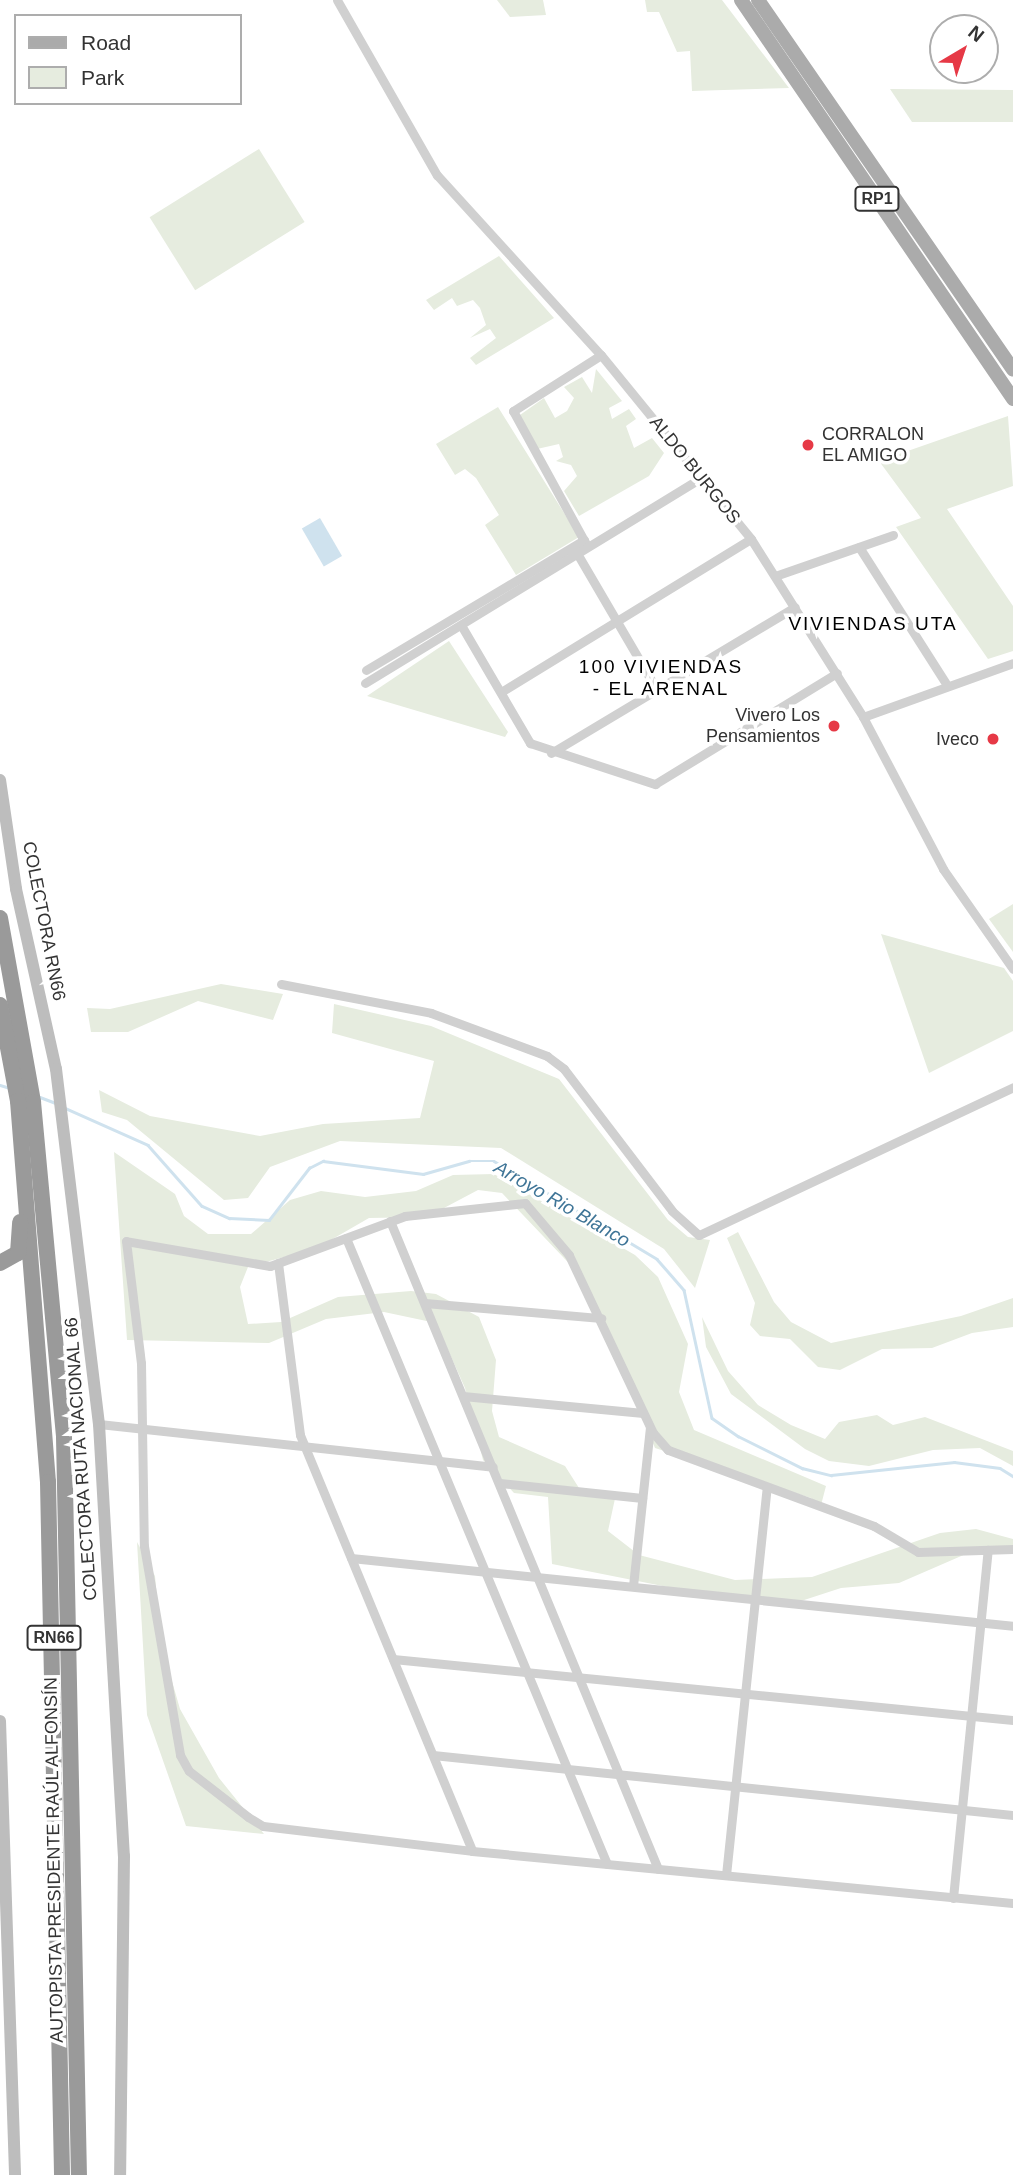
<!DOCTYPE html>
<meta charset="utf-8">
<style>
body{margin:0}
#map{position:relative;width:1013px;height:2175px;overflow:hidden;background:#fff;font-family:Arial,sans-serif}
div>[style]{position:absolute}
[style*='--x']{left:calc(var(--x)*1px);top:calc(var(--y)*1px);width:calc(var(--w)*1px);rotate:calc(var(--a)*1deg)}
.green>*{inset:0;background:#e6ecdf;transform-origin:0 0}
.water>*{inset:0;background:#cfe2ee;transform-origin:0 0}
.stream>*{height:2.5px;margin:-1.25px;padding:0 1.25px;transform-origin:1.25px;border-radius:1.25px;background:#cfe2ee}
.street>*{height:9px;margin:-4.5px;padding:0 4.5px;transform-origin:4.5px;border-radius:4.5px;background:#d0d0d0}
.secondary>*{height:12px;margin:-6px;padding:0 6px;transform-origin:6px;border-radius:6px;background:#bdbdbd}
.primary>*{height:14px;margin:-7px;padding:0 7px;transform-origin:7px;border-radius:7px;background:#ababab}
.highway>*{height:16px;margin:-8px;padding:0 8px;transform-origin:8px;border-radius:8px;background:#9a9a9a}
.dots>*{width:19px;height:19px;translate:-50% -50%;box-sizing:border-box;border:4px solid #fff;border-radius:50%}
span{translate:-50% -50%;white-space:nowrap;text-align:center;line-height:1.15;-webkit-text-stroke:7px #fff;paint-order:stroke}
.shield-label span{padding:2px 5px;background:#fff;border:2px solid;border-radius:5px;-webkit-text-stroke-width:0}
.shield-label{font-size:16px;color:#333;font-weight:700}
.poi-label{font-size:18px;color:#333}
.left{translate:0 -50%;text-align:left}
.right{translate:-100% -50%;text-align:right}
.street-label{font-size:18px;color:#333}
.neighbourhood-label{font-size:19px;color:#000;letter-spacing:2px}
.water-label{font-size:19px;color:#3f7597;font-style:italic}
.legend{position:absolute;left:14px;top:14px;width:228px;height:91px;box-sizing:border-box;background:#fff;border:2px solid #adadad;margin:0;padding:9px 12px;list-style:none;font-size:21px;color:#333}
.legend li{display:flex;align-items:center;gap:14px;height:35px}
.legend b{width:35px;border:2px solid #adadad}
.north{position:absolute;left:929px;top:14px;width:70px;height:70px;box-sizing:border-box;background:#fff;border:2px solid #adadad;border-radius:50%;rotate:39deg;font-size:19px;font-weight:700;line-height:28px;text-align:center;color:#333}
.north::after{content:'';display:block;margin:auto;width:24px;height:32px;background:#e63946;clip-path:polygon(50% 0,100% 100%,50% 72%,0 100%)}
</style>
<div id="map">
<div class="green">
<div style="clip-path:polygon(497px 0,543px 0,546px 15px,510px 17px)"></div>
<div style="clip-path:polygon(645px 0,722px 0,789px 88px,692px 91px,690px 51px,677px 52px,659px 12px,647px 12px)"></div>
<div style="clip-path:polygon(890px 89px,1013px 90px,1013px 122px,912px 122px)"></div>
<div style="left:259px;top:149px;width:86px;height:129px;rotate:58deg"></div>
<div style="clip-path:polygon(499px 256px,554px 318px,476px 365px,470px 358px,496px 338px,490px 329px,470px 338px,486px 325px,480px 308px,473px 300px,457px 306px,452px 298px,434px 310px,426px 300px)"></div>
<div style="clip-path:polygon(596px 369px,622px 401px,609px 408px,612px 419px,629px 409px,636px 419px,626px 426px,634px 448px,652px 438px,664px 453px,649px 476px,579px 516px,564px 491px,577px 476px,571px 465px,556px 461px,563px 457px,559px 444px,537px 449px,520px 415px,544px 398px,555px 418px,567px 411px,574px 398px,564px 387px,582px 377px,592px 393px)"></div>
<div style="clip-path:polygon(498px 407px,579px 537px,516px 575px,485px 525px,499px 515px,476px 478px,465px 469px,455px 475px,436px 444px)"></div>
<div style="clip-path:polygon(1008px 416px,1013px 486px,947px 509px,1013px 606px,1013px 651px,988px 659px,896px 527px,921px 518px,879px 461px)"></div>
<div style="clip-path:polygon(449px 641px,508px 732px,505px 737px,367px 696px)"></div>
<div style="clip-path:polygon(1013px 904px,1013px 952px,989px 919px)"></div>
<div style="clip-path:polygon(881px 934px,1004px 968px,1013px 981px,1013px 1031px,929px 1073px)"></div>
<div style="clip-path:polygon(221px 984px,283px 994px,273px 1020px,198px 1001px,128px 1032px,91px 1032px,87px 1008px,110px 1009px)"></div>
<div style="clip-path:polygon(334px 1004px,431px 1026px,559px 1079px,668px 1220px,688px 1237px,710px 1240px,695px 1288px,664px 1249px,501px 1148px,340px 1141px,270px 1167px,248px 1198px,224px 1200px,127px 1120px,102px 1112px,99px 1090px,150px 1116px,260px 1136px,323px 1124px,420px 1118px,434px 1061px,332px 1033px)"></div>
<div style="clip-path:polygon(114px 1152px,175px 1194px,184px 1216px,208px 1234px,251px 1234px,290px 1200px,321px 1191px,365px 1197px,416px 1191px,453px 1175px,494px 1174px,635px 1255px,658px 1277px,688px 1344px,679px 1392px,694px 1430px,826px 1486px,820px 1509px,811px 1498px,655px 1448px,584px 1279px,502px 1193px,478px 1190px,427px 1217px,369px 1218px,317px 1248px,248px 1267px,240px 1287px,248px 1324px,281px 1322px,338px 1297px,411px 1291px,436px 1294px,479px 1317px,496px 1360px,492px 1411px,499px 1437px,565px 1466px,579px 1488px,616px 1494px,608px 1531px,639px 1555px,735px 1580px,812px 1577px,940px 1533px,976px 1529px,1013px 1539px,1013px 1553px,982px 1547px,899px 1583px,841px 1588px,798px 1602px,708px 1595px,552px 1564px,548px 1497px,514px 1493px,483px 1460px,465px 1388px,436px 1323px,384px 1312px,326px 1319px,269px 1343px,127px 1340px)"></div>
<div style="clip-path:polygon(738px 1232px,774px 1302px,791px 1322px,831px 1343px,961px 1316px,1013px 1298px,1013px 1327px,972px 1333px,932px 1348px,882px 1349px,840px 1370px,818px 1367px,790px 1339px,760px 1336px,750px 1325px,755px 1303px,727px 1238px)"></div>
<div style="clip-path:polygon(702px 1317px,728px 1371px,758px 1405px,791px 1425px,825px 1439px,839px 1422px,877px 1415px,893px 1425px,925px 1417px,1013px 1451px,1013px 1466px,980px 1448px,933px 1450px,869px 1466px,829px 1461px,805px 1449px,731px 1394px,706px 1347px)"></div>
<div style="clip-path:polygon(137px 1542px,155px 1576px,161px 1643px,180px 1709px,219px 1778px,264px 1834px,186px 1826px,147px 1715px)"></div>
</div>
<div class="water">
<div style="left:320px;top:518px;width:44px;height:21px;rotate:60deg"></div>
</div>
<div class="stream">
<div style="--x:0;--y:1085;--w:10;--a:17"></div>
<div style="--x:40;--y:1097;--w:17;--a:21"></div>
<div style="--x:65;--y:1108;--w:91;--a:24"></div>
<div style="--x:148;--y:1145;--w:81;--a:48.5"></div>
<div style="--x:202;--y:1206;--w:30;--a:24"></div>
<div style="--x:229;--y:1218;--w:40;--a:2.9"></div>
<div style="--x:269;--y:1220;--w:66;--a:-52.4"></div>
<div style="--x:309;--y:1168;--w:16;--a:-27"></div>
<div style="--x:323;--y:1161;--w:101;--a:7.4"></div>
<div style="--x:423;--y:1174;--w:48;--a:-15.8"></div>
<div style="--x:469;--y:1161;--w:25;--a:0"></div>
<div style="--x:494;--y:1161;--w:190;--a:31"></div>
<div style="--x:657;--y:1259;--w:41;--a:48.9"></div>
<div style="--x:684;--y:1290;--w:131;--a:77.7"></div>
<div style="--x:712;--y:1418;--w:32;--a:35"></div>
<div style="--x:738;--y:1436;--w:72;--a:26.6"></div>
<div style="--x:802;--y:1468;--w:30;--a:14"></div>
<div style="--x:831;--y:1475;--w:124;--a:-6"></div>
<div style="--x:954;--y:1462;--w:46;--a:7.4"></div>
<div style="--x:1000;--y:1468;--w:15;--a:32"></div>
</div>
<div class="street">
<div style="--x:337;--y:0;--w:202;--a:60.3"></div>
<div style="--x:437;--y:175;--w:244;--a:47.7"></div>
<div style="--x:601;--y:355;--w:237;--a:50.8"></div>
<div style="--x:751;--y:539;--w:210;--a:57.8"></div>
<div style="--x:863;--y:717;--w:172;--a:62.2"></div>
<div style="--x:943;--y:869;--w:122;--a:55"></div>
<div style="--x:587;--y:546;--w:154;--a:-118.7"></div>
<div style="--x:513;--y:411;--w:104;--a:-32.5"></div>
<div style="--x:859;--y:547;--w:164;--a:57.5"></div>
<div style="--x:578;--y:555;--w:159;--a:59.7"></div>
<div style="--x:775;--y:576;--w:125;--a:-19.2"></div>
<div style="--x:461;--y:625;--w:137;--a:59.7"></div>
<div style="--x:530;--y:743;--w:132;--a:18.2"></div>
<div style="--x:655;--y:784;--w:213;--a:-31.4"></div>
<div style="--x:366;--y:670;--w:254;--a:-30.8"></div>
<div style="--x:365;--y:683;--w:395;--a:-31.4"></div>
<div style="--x:501;--y:692;--w:293;--a:-31.5"></div>
<div style="--x:863;--y:717;--w:159;--a:-19.8"></div>
<div style="--x:551;--y:753;--w:284;--a:-30.9"></div>
<div style="--x:281;--y:984;--w:153;--a:10.9"></div>
<div style="--x:431;--y:1013;--w:124;--a:20.3"></div>
<div style="--x:547;--y:1056;--w:21;--a:37"></div>
<div style="--x:564;--y:1069;--w:178;--a:52.7"></div>
<div style="--x:672;--y:1211;--w:36;--a:42"></div>
<div style="--x:699;--y:1235;--w:347;--a:-25.2"></div>
<div style="--x:390;--y:1221;--w:701;--a:67.53"></div>
<div style="--x:346;--y:1238;--w:678;--a:67.37"></div>
<div style="--x:278;--y:1263;--w:173;--a:82.7"></div>
<div style="--x:300;--y:1435;--w:450;--a:67.5"></div>
<div style="--x:425;--y:1303;--w:177;--a:4.9"></div>
<div style="--x:463;--y:1396;--w:181;--a:5.4"></div>
<div style="--x:99;--y:1424;--w:396;--a:6.2"></div>
<div style="--x:500;--y:1483;--w:143;--a:6"></div>
<div style="--x:1013;--y:1549;--w:95;--a:178.2"></div>
<div style="--x:918;--y:1552;--w:51;--a:-149.4"></div>
<div style="--x:874;--y:1526;--w:220;--a:-159.7"></div>
<div style="--x:668;--y:1450;--w:23;--a:-131"></div>
<div style="--x:653;--y:1433;--w:197;--a:-115.3"></div>
<div style="--x:569;--y:1255;--w:68;--a:-130.2"></div>
<div style="--x:525;--y:1203;--w:121;--a:173.8"></div>
<div style="--x:405;--y:1216;--w:144;--a:159.7"></div>
<div style="--x:270;--y:1266;--w:146;--a:-170.2"></div>
<div style="--x:126;--y:1241;--w:123;--a:83"></div>
<div style="--x:141;--y:1363;--w:183;--a:89.1"></div>
<div style="--x:144;--y:1546;--w:212;--a:80.2"></div>
<div style="--x:180;--y:1755;--w:18;--a:61"></div>
<div style="--x:189;--y:1771;--w:75;--a:37.9"></div>
<div style="--x:248;--y:1817;--w:17;--a:31"></div>
<div style="--x:263;--y:1826;--w:210;--a:6.8"></div>
<div style="--x:472;--y:1851;--w:543;--a:5.49"></div>
<div style="--x:351;--y:1558;--w:665;--a:5.86"></div>
<div style="--x:633;--y:1586;--w:159;--a:-83.9"></div>
<div style="--x:393;--y:1659;--w:623;--a:5.62"></div>
<div style="--x:433;--y:1755;--w:583;--a:5.91"></div>
<div style="--x:726;--y:1875;--w:390;--a:-84"></div>
<div style="--x:953;--y:1898;--w:350;--a:-84.3"></div>
</div>
<div class="secondary">
<div style="--x:0;--y:780;--w:110;--a:81.6"></div>
<div style="--x:16;--y:889;--w:184;--a:77.5"></div>
<div style="--x:56;--y:1069;--w:358;--a:83.1"></div>
<div style="--x:99;--y:1424;--w:433;--a:86.7"></div>
<div style="--x:124;--y:1856;--w:319;--a:90.7"></div>
<div style="--x:0;--y:1721;--w:454;--a:88.1"></div>
</div>
<div class="primary">
<div style="--x:741;--y:0;--w:483;--a:55.7"></div>
<div style="--x:758;--y:0;--w:449;--a:55.4"></div>
</div>
<div class="highway">
<div style="--x:0;--y:918;--w:187;--a:79.8"></div>
<div style="--x:33;--y:1102;--w:336;--a:84.7"></div>
<div style="--x:64;--y:1437;--w:738;--a:88.84"></div>
<div style="--x:0;--y:1005;--w:98;--a:79.4"></div>
<div style="--x:18;--y:1101;--w:382;--a:85.5"></div>
<div style="--x:48;--y:1482;--w:693;--a:88.84"></div>
<div style="--x:0;--y:1263;--w:21;--a:-29"></div>
<div style="--x:18;--y:1253;--w:31;--a:-86"></div>
</div>
<div class="dots">
<div style="left:808px;top:445px;background:#e63946"></div>
<div style="left:834px;top:726px;background:#e63946"></div>
<div style="left:993px;top:739px;background:#e63946"></div>
</div>
<div class="shield-label">
<span style="left:877px;top:199px">RP1</span>
<span style="left:54px;top:1638px">RN66</span>
</div>
<div class="poi-label">
<span class="left" style="left:822px;top:445px">CORRALON<br>EL AMIGO</span>
<span class="right" style="left:820px;top:726px">Vivero Los<br>Pensamientos</span>
<span class="right" style="left:979px;top:739px">Iveco</span>
</div>
<div class="street-label">
<span style="left:695px;top:470px;rotate:51deg">ALDO BURGOS</span>
<span style="left:44px;top:921px;rotate:79deg">COLECTORA RN66</span>
<span style="left:81px;top:1459px;rotate:-94deg">COLECTORA RUTA NACIONAL 66</span>
<span style="left:54px;top:1860px;rotate:-91deg">AUTOPISTA PRESIDENTE RAÚL ALFONSÍN</span>
</div>
<div class="neighbourhood-label">
<span style="left:873px;top:624px">VIVIENDAS UTA</span>
<span style="left:661px;top:678px">100 VIVIENDAS<br>- EL ARENAL</span>
</div>
<div class="water-label">
<span style="left:562px;top:1204px;rotate:30deg">Arroyo Rio Blanco</span>
</div>
<ul class="legend">
<li><b style="height:9px;background:#ababab"></b>Road</li>
<li><b style="height:19px;background:#e6ecdf"></b>Park</li>
</ul>
<div class="north">N</div>
</div>
